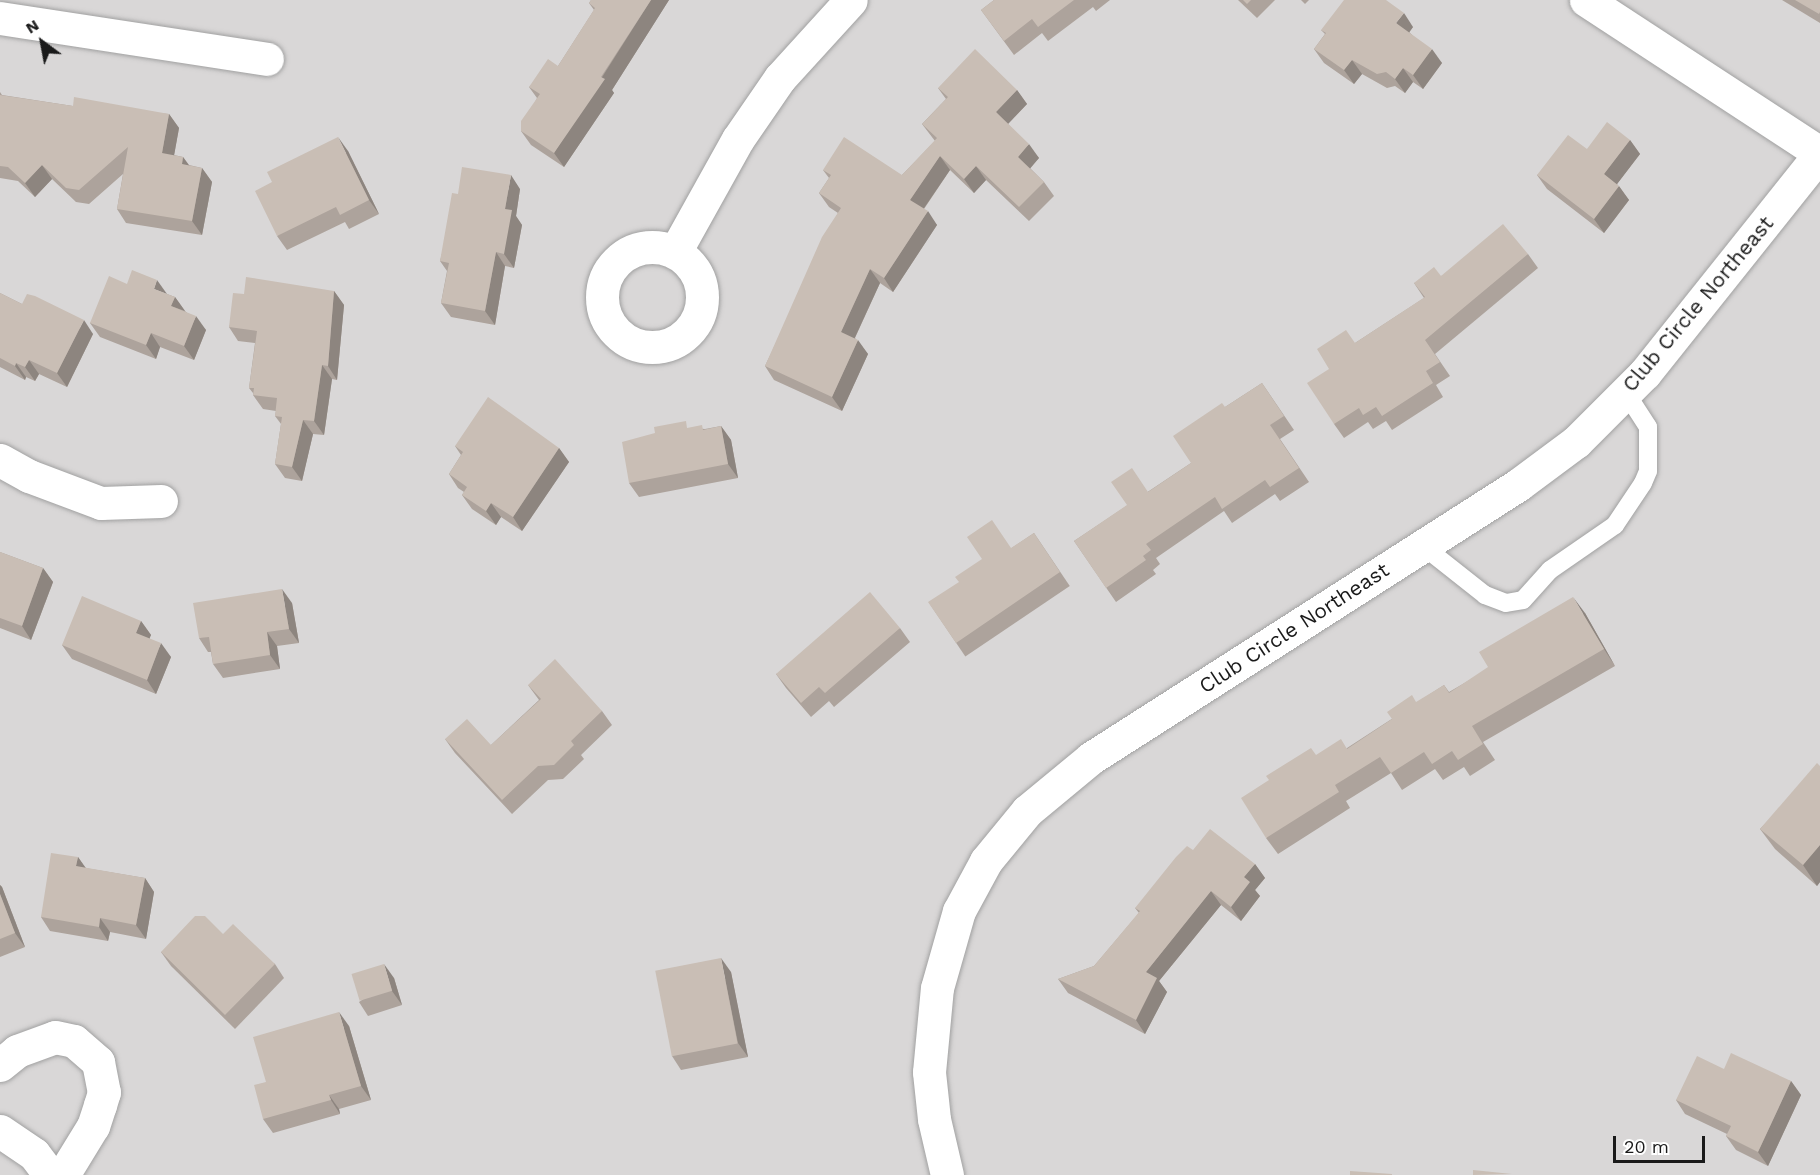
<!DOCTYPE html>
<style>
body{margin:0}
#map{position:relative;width:1820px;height:1175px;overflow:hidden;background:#ede9de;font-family:"Work Sans",sans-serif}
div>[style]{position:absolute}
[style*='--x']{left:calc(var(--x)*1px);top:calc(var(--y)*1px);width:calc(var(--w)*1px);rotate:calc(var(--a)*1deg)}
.residential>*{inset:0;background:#d9d7d7;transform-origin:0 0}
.roads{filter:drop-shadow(0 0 2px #a1a1a1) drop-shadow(0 0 2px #a1a1a1)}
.service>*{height:18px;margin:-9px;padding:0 9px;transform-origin:9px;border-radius:9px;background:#fff}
.minor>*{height:33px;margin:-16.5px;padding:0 16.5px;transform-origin:16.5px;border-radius:16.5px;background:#fff}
.minor>.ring{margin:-16.5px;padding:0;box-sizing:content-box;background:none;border:33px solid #fff;border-radius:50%}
.wall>*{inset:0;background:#ada39c;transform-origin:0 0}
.shaded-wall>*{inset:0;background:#8d857f}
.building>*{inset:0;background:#c9beb5;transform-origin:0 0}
span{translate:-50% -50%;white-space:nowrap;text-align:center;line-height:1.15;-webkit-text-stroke:4.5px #fff;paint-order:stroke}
.street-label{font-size:21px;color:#1a1a1a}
.north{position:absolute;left:12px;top:12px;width:60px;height:60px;-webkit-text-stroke:4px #fff;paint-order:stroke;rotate:328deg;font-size:16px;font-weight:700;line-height:24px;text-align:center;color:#1a1a1a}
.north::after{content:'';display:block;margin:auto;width:21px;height:27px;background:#1a1a1a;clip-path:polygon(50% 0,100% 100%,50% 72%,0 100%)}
.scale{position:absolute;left:1613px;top:1136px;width:92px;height:27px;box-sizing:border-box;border:3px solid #1a1a1a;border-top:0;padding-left:8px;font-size:18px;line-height:21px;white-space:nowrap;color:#1a1a1a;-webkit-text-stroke:4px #fff;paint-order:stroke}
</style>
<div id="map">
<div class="residential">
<div style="left:0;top:0;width:1820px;height:1175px"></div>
</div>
<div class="roads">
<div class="service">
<div style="--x:1423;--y:546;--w:79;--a:38.3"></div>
<div style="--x:1485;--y:595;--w:22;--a:21"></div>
<div style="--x:1506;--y:603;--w:17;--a:-10"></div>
<div style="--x:1523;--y:600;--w:40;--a:-48"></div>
<div style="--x:1550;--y:570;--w:79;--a:-34.7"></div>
<div style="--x:1615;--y:525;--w:50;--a:-56.3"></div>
<div style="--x:1643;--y:483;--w:13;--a:-67"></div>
<div style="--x:1648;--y:471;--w:44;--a:-90"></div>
<div style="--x:1648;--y:427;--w:40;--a:-122.9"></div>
</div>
<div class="minor">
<div style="--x:1586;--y:0;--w:280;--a:33.2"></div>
<div style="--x:0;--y:18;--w:270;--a:8.7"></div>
<div class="ring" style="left:602px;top:247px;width:67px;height:67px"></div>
<div style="--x:675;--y:252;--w:129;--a:-60.9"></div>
<div style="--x:738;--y:139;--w:74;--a:-55.5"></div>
<div style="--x:780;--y:78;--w:105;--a:-47.7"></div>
<div style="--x:0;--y:460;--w:33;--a:29"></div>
<div style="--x:29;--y:476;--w:77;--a:20.6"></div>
<div style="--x:101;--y:503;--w:60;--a:-1.9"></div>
<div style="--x:0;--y:1065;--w:22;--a:-39"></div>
<div style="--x:17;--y:1051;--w:40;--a:-20.2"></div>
<div style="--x:55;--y:1037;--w:19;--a:12"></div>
<div style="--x:74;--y:1041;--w:32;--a:41"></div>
<div style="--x:98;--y:1062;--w:31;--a:79"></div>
<div style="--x:104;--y:1092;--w:14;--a:107"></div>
<div style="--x:100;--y:1105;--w:22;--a:108"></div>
<div style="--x:93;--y:1126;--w:57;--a:121.5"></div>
<div style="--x:0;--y:1131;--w:41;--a:34.1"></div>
<div style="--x:34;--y:1154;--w:26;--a:53"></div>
<div style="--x:947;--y:1175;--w:57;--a:-103.1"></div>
<div style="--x:934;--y:1119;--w:47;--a:-96.1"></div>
<div style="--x:929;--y:1072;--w:84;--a:-84.6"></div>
<div style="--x:937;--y:988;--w:80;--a:-74.1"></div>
<div style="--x:959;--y:911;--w:57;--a:-61.6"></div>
<div style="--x:986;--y:861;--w:65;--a:-50.6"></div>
<div style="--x:1027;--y:811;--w:83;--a:-39.6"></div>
<div style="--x:1091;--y:758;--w:507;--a:-32.59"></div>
<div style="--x:1518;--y:485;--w:72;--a:-36.6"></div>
<div style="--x:1576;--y:442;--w:98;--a:-45"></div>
<div style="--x:1645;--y:373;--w:280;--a:-51.4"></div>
</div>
</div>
<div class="wall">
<div style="clip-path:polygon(591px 0,669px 0,612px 90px,614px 93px,564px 167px,531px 145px,521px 131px,537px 98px,529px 87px,558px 66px,594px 10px,589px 3px)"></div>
<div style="clip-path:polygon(994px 0,1110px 0,1096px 11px,1093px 7px,1048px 41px,1042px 33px,1014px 55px,981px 10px)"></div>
<div style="clip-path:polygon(1238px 0,1275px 0,1257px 18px)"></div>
<div style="clip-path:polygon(1301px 0,1309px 0,1305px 4px)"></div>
<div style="clip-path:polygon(1782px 0,1820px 0,1820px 23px)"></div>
<div style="clip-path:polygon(1413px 27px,1409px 32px,1442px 63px,1423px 89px,1413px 82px,1405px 93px,1395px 86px,1387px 88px,1362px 74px,1354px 84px,1324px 63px,1314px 49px,1325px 34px,1321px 30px)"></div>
<div style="clip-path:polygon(938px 88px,1017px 90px,1027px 104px,1008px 124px,1039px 158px,1030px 168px,1044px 182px,1054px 196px,1029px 221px,986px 180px,974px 193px,950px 170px,924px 209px,937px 225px,893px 292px,880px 283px,855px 338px,868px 354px,842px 411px,774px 380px,765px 366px,838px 213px,829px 207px,819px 193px,829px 178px,823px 170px,902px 175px,935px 141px,922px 124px,946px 99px)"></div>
<div style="clip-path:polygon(0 92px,2px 95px,73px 106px,169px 114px,179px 128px,174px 155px,183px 157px,189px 165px,202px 168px,212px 182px,202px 235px,126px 223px,117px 209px,123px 174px,89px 204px,76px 202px,52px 179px,35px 197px,18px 181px,0 178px)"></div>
<div style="clip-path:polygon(1630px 140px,1640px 154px,1617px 184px,1629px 200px,1604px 233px,1547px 189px,1537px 175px,1587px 149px)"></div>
<div style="clip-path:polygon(348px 151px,379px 214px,349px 229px,345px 222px,287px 250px,277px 236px)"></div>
<div style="clip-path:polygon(520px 189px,516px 216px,522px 225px,514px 268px,505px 266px,495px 325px,451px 317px,441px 303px,447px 271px,440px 261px,458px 194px)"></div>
<div style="clip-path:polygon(1528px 254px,1538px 268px,1435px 354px,1450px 376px,1436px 385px,1443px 397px,1392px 430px,1386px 421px,1373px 429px,1368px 422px,1344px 438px,1334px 424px,1329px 369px,1355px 343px,1424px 298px,1414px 283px,1441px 276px)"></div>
<div style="clip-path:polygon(127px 284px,167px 294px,175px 297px,185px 311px,206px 330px,194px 360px,160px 347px,156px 359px,100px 337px,90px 323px)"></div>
<div style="clip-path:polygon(334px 291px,344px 305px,337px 380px,332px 379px,324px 435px,313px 434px,302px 481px,285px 478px,275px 464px,281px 424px,275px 416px,276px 411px,263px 409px,253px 395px,253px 393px,249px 388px,255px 343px,238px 341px,229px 327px,244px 294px)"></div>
<div style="clip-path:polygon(0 293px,22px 304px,93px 334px,67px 387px,39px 374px,35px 381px,26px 377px,25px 380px,0 367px)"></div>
<div style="clip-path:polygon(1262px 383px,1294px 430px,1280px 439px,1309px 482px,1280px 501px,1275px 494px,1232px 523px,1224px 511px,1156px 558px,1160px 564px,1153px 570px,1156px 574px,1116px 602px,1074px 541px,1191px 463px,1225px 407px)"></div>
<div style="clip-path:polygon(721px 426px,731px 440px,738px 478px,639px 497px,629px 483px,691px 428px,705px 429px)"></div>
<div style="clip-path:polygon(455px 446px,559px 448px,569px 462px,522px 531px,501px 517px,496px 525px,472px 509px,462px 495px,464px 492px,458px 488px,449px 474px,461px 455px)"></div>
<div style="left:1034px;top:533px;width:64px;height:126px;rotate:56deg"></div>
<div style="clip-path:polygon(0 552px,43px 568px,53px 582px,31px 640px,0 628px)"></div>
<div style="clip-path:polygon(292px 603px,299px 643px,277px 646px,280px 669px,223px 678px,213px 664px,211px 652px,208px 652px,199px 638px)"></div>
<div style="clip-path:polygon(1585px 613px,1615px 666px,1483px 742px,1495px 760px,1470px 776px,1464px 767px,1443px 780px,1435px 769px,1402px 790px,1391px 773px,1346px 801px,1350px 808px,1278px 854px,1266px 838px,1347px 748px,1444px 685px,1449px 692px)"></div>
<div style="clip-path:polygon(141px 621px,151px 635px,149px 638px,171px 657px,156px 694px,72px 659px,62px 645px)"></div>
<div style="clip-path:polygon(900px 628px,910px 642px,834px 707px,829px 701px,811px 717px,786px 688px,776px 674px)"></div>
<div style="clip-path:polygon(528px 685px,602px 711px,612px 725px,581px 755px,584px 759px,563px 779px,548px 780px,512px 814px,455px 753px,445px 739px,491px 745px,539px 700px)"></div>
<div style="clip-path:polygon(1820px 766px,1820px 882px,1817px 886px,1775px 849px,1760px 829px)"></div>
<div style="clip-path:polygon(78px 857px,85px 868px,145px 878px,154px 892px,146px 939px,110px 932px,108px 941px,50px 931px,41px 917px)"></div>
<div style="clip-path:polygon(1255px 864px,1265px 878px,1255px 890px,1260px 896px,1241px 921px,1221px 905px,1159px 981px,1167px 992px,1145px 1034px,1068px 993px,1058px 979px,1094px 966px,1139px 913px,1135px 908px)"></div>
<div style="clip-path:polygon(0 885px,2px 887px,25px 947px,0 957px)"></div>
<div style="clip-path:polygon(223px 934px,275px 964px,284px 978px,235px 1029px,171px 966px,161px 952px)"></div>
<div style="clip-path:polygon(731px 972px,748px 1057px,681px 1070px,672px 1056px)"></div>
<div style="clip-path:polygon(394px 978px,402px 1005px,368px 1016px,359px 1002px)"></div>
<div style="clip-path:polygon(349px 1026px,371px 1100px,339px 1109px,340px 1114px,273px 1133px,263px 1119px,266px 1082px)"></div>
<div style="clip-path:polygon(1724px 1069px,1791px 1081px,1801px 1095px,1768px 1166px,1736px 1150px,1726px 1136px,1727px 1134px,1685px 1114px,1676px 1100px)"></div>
</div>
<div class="shaded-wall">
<div style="clip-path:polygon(651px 0,669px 0,612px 90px,614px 93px,564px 167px,554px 153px)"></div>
<div style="clip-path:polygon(1404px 13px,1413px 27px,1406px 37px,1396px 23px)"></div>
<div style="clip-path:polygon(1432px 49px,1442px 63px,1423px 89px,1413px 75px)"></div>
<div style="clip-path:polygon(1352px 60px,1362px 74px,1354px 84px,1344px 70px)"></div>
<div style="clip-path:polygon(1403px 68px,1413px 82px,1405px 93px,1395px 79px)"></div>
<div style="clip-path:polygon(1017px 90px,1027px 104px,1006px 126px,996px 112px)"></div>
<div style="clip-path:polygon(169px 114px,179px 128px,172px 167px,162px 153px)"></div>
<div style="clip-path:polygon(338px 137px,348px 151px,379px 214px,369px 200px)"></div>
<div style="clip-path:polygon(1630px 140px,1640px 154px,1614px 188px,1604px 174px)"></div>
<div style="clip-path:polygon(1029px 144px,1039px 158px,1028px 171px,1018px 157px)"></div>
<div style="clip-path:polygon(940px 156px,950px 170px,920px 214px,910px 200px)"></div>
<div style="clip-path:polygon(183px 157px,193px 171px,182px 164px)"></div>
<div style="clip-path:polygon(42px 165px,52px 179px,35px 197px,25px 183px)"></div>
<div style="clip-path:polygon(976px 166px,986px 180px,974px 193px,964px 179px)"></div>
<div style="clip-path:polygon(202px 168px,212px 182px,202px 235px,192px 221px)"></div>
<div style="clip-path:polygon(511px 175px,520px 189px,516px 216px,522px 225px,514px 268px,504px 254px,505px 209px)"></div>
<div style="clip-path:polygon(1619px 186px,1629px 200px,1604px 233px,1594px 219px)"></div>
<div style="clip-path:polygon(928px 211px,937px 225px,893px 292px,884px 278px)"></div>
<div style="clip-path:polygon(496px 252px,505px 266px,495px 325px,485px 311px)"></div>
<div style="clip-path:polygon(870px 269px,880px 283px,851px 346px,841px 332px)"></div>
<div style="clip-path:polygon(157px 280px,167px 294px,154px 289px)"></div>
<div style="clip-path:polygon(334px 291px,344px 305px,337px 380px,328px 366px)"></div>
<div style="clip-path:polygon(175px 297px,185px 311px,171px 306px)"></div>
<div style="clip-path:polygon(196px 316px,206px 330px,194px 360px,184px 346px)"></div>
<div style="clip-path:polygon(84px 320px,93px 334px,67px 387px,57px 373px)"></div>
<div style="clip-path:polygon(151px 333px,160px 347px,156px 359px,146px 345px)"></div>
<div style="clip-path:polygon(858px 340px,868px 354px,842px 411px,832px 397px)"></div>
<div style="clip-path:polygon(29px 360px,39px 374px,35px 381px,25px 367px)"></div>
<div style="clip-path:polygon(16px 363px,26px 377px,25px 380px,15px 366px)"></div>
<div style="clip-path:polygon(322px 365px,332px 379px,324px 435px,314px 421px)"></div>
<div style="clip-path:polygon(303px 420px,313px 434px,302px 481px,292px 467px)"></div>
<div style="clip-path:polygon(721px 426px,731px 440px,738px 478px,728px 464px)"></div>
<div style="clip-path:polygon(559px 448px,569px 462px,522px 531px,513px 517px)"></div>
<div style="clip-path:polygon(491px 503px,501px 517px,496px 525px,486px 511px)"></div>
<div style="clip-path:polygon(43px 568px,53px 582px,31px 640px,22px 626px)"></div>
<div style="clip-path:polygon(282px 589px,292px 603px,299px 643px,289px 629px)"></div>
<div style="clip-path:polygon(1573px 597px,1585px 613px,1615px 666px,1604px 649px)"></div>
<div style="clip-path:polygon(141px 621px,151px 635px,146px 647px,136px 633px)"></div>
<div style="clip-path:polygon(267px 632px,277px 646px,280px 669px,270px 655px)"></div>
<div style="clip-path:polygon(161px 643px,171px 657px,156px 694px,147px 680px)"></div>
<div style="clip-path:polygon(1820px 845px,1820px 882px,1817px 886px,1803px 865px)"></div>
<div style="clip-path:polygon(78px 857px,88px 871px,76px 866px)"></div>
<div style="clip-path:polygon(1255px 864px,1265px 878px,1255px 890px,1260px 896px,1241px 921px,1231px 907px,1244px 877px)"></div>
<div style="clip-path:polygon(145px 878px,154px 892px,146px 939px,136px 925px)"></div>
<div style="clip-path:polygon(0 885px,2px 887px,25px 947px,15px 933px,0 894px)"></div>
<div style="clip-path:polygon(1211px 891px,1221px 905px,1159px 981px,1167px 992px,1145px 1034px,1136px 1020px,1146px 972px)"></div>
<div style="clip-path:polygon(100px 918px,110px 932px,108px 941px,99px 927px)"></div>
<div style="clip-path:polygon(721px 958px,731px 972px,748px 1057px,738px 1043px)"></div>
<div style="clip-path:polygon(384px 964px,394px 978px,402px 1005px,392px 991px)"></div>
<div style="clip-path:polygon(339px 1012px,349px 1026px,371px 1100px,361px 1086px)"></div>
<div style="clip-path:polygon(1791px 1081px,1801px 1095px,1768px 1166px,1758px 1152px)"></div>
<div style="clip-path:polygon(329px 1095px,339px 1109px,340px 1114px,331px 1100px)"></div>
</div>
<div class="building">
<div style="clip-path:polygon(591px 0,651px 0,601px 77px,605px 79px,554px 153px,521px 131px,521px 121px,540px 94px,529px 87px,548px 59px,558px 66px,595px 8px,589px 3px)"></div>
<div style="clip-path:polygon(994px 0,1074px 0,1038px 27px,1032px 19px,1004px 41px,981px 10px)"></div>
<div style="clip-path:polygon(1243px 0,1251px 0,1247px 4px)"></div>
<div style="clip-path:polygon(1344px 0,1386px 0,1404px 13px,1396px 23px,1432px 49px,1413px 75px,1403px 68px,1395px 79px,1386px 72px,1377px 74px,1352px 60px,1344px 70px,1314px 49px,1326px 33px,1321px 30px)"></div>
<div style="clip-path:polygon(1795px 0,1820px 0,1820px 12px,1819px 14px)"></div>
<div style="clip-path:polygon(975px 49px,1017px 90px,996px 112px,1029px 144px,1018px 157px,1044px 182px,1019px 207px,976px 166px,964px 179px,940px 156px,910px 200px,928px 211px,884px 278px,870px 269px,841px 332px,858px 340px,832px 397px,765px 366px,822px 237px,841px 208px,819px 193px,831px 175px,823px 170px,844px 137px,902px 175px,937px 138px,922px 124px,948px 97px,938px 88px)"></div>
<div style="clip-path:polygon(0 95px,73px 106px,74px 97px,169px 114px,162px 153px,183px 157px,182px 164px,202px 168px,192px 221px,117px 209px,128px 147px,79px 190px,66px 188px,42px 165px,25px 183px,8px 167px,0 166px)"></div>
<div style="clip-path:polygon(1607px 122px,1630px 140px,1604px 174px,1619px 186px,1594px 219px,1537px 175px,1568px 135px,1587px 149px)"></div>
<div style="clip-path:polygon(338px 137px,369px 200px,340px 215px,336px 207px,277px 236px,255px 191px,272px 182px,267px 172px)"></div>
<div style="clip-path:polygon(462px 167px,511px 175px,505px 209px,512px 210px,504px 254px,496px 252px,485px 311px,441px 303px,449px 263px,440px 261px,452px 193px,458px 194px)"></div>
<div style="clip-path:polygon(1503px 224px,1528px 254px,1425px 340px,1440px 362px,1426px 371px,1433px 383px,1382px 416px,1376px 407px,1363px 415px,1359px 408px,1334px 424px,1307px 383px,1329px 369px,1317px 349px,1346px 330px,1355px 343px,1425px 297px,1414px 283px,1434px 267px,1441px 276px)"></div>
<div style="clip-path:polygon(132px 270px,157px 280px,154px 289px,175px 297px,171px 306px,196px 316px,184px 346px,151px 333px,146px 345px,90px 323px,109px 276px,127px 284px)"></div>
<div style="clip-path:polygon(246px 277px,334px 291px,328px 366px,322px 365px,314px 421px,303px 420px,292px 467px,275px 464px,282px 417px,275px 416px,277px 398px,253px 395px,254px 388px,249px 388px,257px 331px,229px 327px,233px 293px,244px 294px)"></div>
<div style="clip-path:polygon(0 293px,22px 304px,27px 294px,35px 296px,84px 320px,57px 373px,29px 360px,25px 367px,16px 363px,15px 366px,0 358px)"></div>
<div style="clip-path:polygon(1262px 383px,1284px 416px,1270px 425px,1299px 468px,1270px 487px,1265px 480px,1222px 509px,1215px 497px,1146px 544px,1151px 550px,1143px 556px,1146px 560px,1106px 588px,1074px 541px,1127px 505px,1111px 482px,1132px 468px,1148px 492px,1191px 463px,1173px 436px,1222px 403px,1225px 407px)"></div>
<div style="clip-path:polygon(488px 397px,559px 448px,513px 517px,491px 503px,486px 511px,462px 495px,467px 487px,449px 474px,463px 452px,455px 446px)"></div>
<div style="clip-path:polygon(686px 421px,687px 428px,702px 425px,703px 430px,721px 426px,728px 464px,629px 483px,622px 442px,655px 433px,654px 427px)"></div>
<div style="clip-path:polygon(992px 520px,1011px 548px,1034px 533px,1060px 572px,956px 643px,928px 602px,959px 582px,955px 577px,982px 559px,967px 537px)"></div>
<div style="clip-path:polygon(0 552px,43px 568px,22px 626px,0 618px)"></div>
<div style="clip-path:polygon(282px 589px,289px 629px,267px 632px,270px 655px,213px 664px,209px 637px,199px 638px,193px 603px)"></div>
<div style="clip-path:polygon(870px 592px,900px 628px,825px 693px,819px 687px,801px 703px,776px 674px)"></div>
<div style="clip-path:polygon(82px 596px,141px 621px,136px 633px,161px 643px,147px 680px,62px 645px)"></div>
<div style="clip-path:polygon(1573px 597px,1604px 649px,1472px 726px,1483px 744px,1458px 760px,1452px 751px,1432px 764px,1424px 752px,1391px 773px,1380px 757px,1335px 785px,1339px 792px,1266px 838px,1241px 798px,1269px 780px,1266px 776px,1311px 748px,1316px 755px,1341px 739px,1347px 749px,1392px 719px,1387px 712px,1412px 695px,1416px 702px,1444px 685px,1449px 693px,1488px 667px,1479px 652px)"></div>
<div style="clip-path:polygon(555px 659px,602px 711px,571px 741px,574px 745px,554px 765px,538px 766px,502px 800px,445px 739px,467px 719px,491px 745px,541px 699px,528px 685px)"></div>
<div style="clip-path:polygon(1817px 763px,1820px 766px,1820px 845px,1803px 865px,1760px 829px)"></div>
<div style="clip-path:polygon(1210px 829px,1255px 864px,1244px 877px,1250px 882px,1231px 907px,1211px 891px,1146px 972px,1157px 978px,1136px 1020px,1058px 979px,1094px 966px,1140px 911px,1135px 908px,1176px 857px,1187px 846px,1193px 850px)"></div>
<div style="clip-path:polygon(51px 853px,78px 857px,76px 866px,145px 878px,136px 925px,100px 918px,99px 927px,41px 917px)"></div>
<div style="clip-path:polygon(0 894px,15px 933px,0 939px)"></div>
<div style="clip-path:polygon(195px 916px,205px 916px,223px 934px,233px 924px,275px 964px,225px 1015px,161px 952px)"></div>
<div style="left:721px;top:958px;width:87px;height:67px;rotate:79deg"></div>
<div style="left:384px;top:964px;width:28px;height:34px;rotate:73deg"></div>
<div style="clip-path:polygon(339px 1012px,361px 1086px,329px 1095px,331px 1100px,263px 1119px,254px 1085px,266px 1082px,253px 1037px)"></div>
<div style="clip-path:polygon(1731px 1053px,1791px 1081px,1758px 1152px,1726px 1136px,1731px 1126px,1676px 1100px,1697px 1056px,1724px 1069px)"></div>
<div style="clip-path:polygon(1473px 1170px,1512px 1174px,1473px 1175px)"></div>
<div style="clip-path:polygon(1350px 1171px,1392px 1174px,1392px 1175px,1350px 1175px)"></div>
</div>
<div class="street-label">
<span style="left:1698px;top:304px;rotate:-50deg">Club Circle Northeast</span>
<span style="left:1294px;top:628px;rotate:-33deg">Club Circle Northeast</span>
</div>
<div class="north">N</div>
<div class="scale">20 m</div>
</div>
